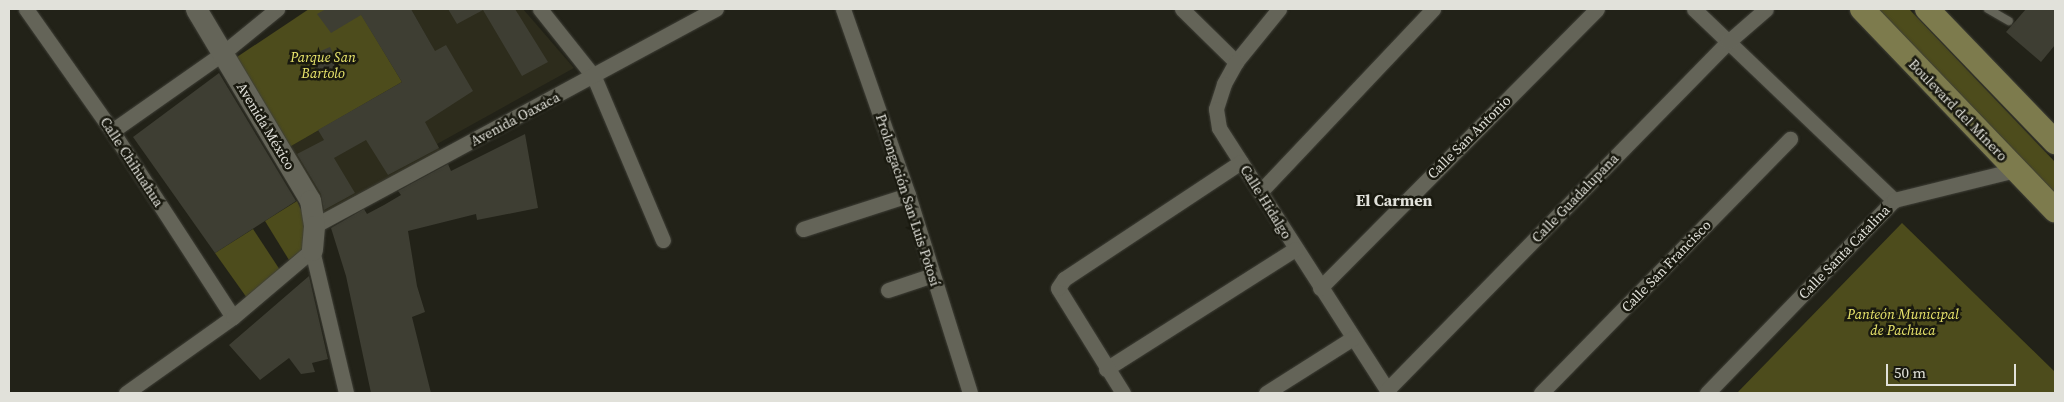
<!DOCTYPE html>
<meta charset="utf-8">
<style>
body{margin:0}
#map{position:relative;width:2064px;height:402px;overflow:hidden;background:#222218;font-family:"Source Serif 4",serif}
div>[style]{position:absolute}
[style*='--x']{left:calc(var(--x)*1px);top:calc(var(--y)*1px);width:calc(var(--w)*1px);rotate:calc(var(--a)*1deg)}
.built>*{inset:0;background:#2d2c1c}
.green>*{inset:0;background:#4d4c1c}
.building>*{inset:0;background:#3e3e33}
.roads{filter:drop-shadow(0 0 1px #3f3f37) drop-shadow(0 0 1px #3f3f37)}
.lane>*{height:8px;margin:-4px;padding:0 4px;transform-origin:4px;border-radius:4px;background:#646458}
.street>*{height:15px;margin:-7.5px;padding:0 7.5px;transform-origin:7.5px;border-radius:7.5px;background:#646458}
.secondary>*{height:21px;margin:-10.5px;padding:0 10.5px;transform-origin:10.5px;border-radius:10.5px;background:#646458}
.primary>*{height:24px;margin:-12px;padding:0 12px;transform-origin:12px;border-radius:12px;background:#7d7b4d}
span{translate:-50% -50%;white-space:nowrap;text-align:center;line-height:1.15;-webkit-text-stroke:5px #19190f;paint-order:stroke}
.park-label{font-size:14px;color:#eae66c;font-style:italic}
.street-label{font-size:14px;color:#e1e1da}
.quarter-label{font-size:16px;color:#e1e1da;font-weight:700}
.frame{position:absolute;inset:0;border:10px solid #e1e1da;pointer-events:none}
.scale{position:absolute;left:1886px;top:364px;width:130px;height:22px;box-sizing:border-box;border:2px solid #e1e1da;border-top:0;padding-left:6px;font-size:15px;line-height:18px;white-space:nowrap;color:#e1e1da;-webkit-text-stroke:4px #19190f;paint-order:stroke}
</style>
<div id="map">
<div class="built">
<div style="clip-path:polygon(411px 9px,523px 9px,574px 68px,437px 144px,444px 157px,321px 221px,286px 149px,402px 82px,394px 69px,432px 46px)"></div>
</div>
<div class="green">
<div style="clip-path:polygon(309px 9px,358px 9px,402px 82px,286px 149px,231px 61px)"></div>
<div style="clip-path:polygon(1878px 9px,1909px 9px,2055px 162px,2055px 195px)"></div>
<div style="clip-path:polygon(297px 201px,309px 227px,303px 249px,289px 260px,265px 221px)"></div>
<div style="clip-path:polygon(1902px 223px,2055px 372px,2055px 393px,1737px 393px)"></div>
<div style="clip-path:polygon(253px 229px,280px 270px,247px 298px,215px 253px)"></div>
</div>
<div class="building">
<div style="clip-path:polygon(326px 9px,411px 9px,435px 51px,446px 45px,473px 91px,425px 122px,439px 148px,388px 175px,366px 140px,334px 158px,355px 193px,324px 210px,321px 194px,297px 154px,324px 140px,318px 130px,402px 82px,361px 15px,331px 33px,317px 14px)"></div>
<div style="clip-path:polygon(448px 9px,515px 9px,548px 62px,522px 76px,483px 10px,457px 24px)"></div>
<div style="clip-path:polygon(2026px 9px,2055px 9px,2055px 45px,2041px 62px,2006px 32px)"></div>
<div style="clip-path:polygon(330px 47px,337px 61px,334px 70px,325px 74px,316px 70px,313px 62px,316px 53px)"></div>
<div style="clip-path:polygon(219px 73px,296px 201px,215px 253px,133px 137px)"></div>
<div style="clip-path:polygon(525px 134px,538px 208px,477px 220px,476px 214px,408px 231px,417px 286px,425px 312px,412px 317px,431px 393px,371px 393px,346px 276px,331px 228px,364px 209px,367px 214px,384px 205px,401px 195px,398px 191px,448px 164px,451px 171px)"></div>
<div style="clip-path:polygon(309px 276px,328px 359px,312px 363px,315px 372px,301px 374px,289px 358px,260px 380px,229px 345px)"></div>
</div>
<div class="roads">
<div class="lane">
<div style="--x:1988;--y:9;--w:24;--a:30"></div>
</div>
<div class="street">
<div style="--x:26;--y:9;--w:149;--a:54.8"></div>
<div style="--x:112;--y:131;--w:222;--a:57"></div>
<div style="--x:540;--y:9;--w:87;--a:51.5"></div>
<div style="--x:594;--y:77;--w:177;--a:67.1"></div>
<div style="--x:843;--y:9;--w:197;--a:70.7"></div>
<div style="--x:908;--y:195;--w:207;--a:72.6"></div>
<div style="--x:1182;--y:9;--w:76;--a:44.5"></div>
<div style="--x:1279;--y:9;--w:68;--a:129.1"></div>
<div style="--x:1236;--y:62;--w:25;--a:119"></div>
<div style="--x:1224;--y:84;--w:26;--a:108"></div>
<div style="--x:1216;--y:109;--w:19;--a:81"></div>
<div style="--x:1219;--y:128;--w:315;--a:57.3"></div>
<div style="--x:1694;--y:9;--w:277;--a:43.7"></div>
<div style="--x:112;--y:131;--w:136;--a:-35.1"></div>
<div style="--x:223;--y:53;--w:70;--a:-39.2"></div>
<div style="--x:1260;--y:192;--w:252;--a:-46.6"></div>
<div style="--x:314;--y:226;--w:457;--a:-28.4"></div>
<div style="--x:803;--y:229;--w:110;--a:-17.9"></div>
<div style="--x:1320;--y:288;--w:393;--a:-45.2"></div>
<div style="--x:888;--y:290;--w:47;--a:-18.4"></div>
<div style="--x:1106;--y:369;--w:224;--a:-32.4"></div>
<div style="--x:1387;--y:390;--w:487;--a:-45.6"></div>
<div style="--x:1728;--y:42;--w:50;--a:-41"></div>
<div style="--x:126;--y:393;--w:131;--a:-35.4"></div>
<div style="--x:233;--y:317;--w:104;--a:-40.3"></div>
<div style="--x:312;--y:250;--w:147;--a:76.6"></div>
<div style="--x:1123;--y:393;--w:123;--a:-121.8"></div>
<div style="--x:1058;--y:288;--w:11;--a:-56"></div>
<div style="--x:1064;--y:279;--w:212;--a:-33.5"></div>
<div style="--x:1266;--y:393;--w:103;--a:-32.3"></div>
<div style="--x:1541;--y:393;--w:356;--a:-45.6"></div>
<div style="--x:1707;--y:393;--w:269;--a:-45.9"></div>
<div style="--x:1894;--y:200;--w:125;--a:-13.9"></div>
</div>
<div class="secondary">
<div style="--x:196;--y:9;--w:222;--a:59.2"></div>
<div style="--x:310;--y:200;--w:26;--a:81"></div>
<div style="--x:314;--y:226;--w:24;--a:95"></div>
</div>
<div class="primary">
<div style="--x:1862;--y:9;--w:279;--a:46.2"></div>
<div style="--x:1927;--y:9;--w:185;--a:46.1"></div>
</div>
</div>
<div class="park-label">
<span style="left:323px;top:65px">Parque San<br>Bartolo</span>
<span style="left:1903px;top:322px">Panteón Municipal<br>de Pachuca</span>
</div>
<div class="street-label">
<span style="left:1958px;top:110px;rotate:46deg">Boulevard del Minero</span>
<span style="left:515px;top:119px;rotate:-28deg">Avenida Oaxaca</span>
<span style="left:266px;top:126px;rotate:59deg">Avenida México</span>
<span style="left:1469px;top:137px;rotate:-45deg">Calle San Antonio</span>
<span style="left:132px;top:162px;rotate:57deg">Calle Chihuahua</span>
<span style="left:1575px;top:198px;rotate:-46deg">Calle Guadalupana</span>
<span style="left:908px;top:200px;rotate:72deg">Prolongación San Luis Potosí</span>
<span style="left:1266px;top:202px;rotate:58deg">Calle Hidalgo</span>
<span style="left:1844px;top:252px;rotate:-46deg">Calle Santa Catalina</span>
<span style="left:1666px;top:266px;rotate:-46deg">Calle San Francisco</span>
</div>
<div class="quarter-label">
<span style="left:1394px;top:200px">El Carmen</span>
</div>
<div class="frame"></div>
<div class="scale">50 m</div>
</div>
